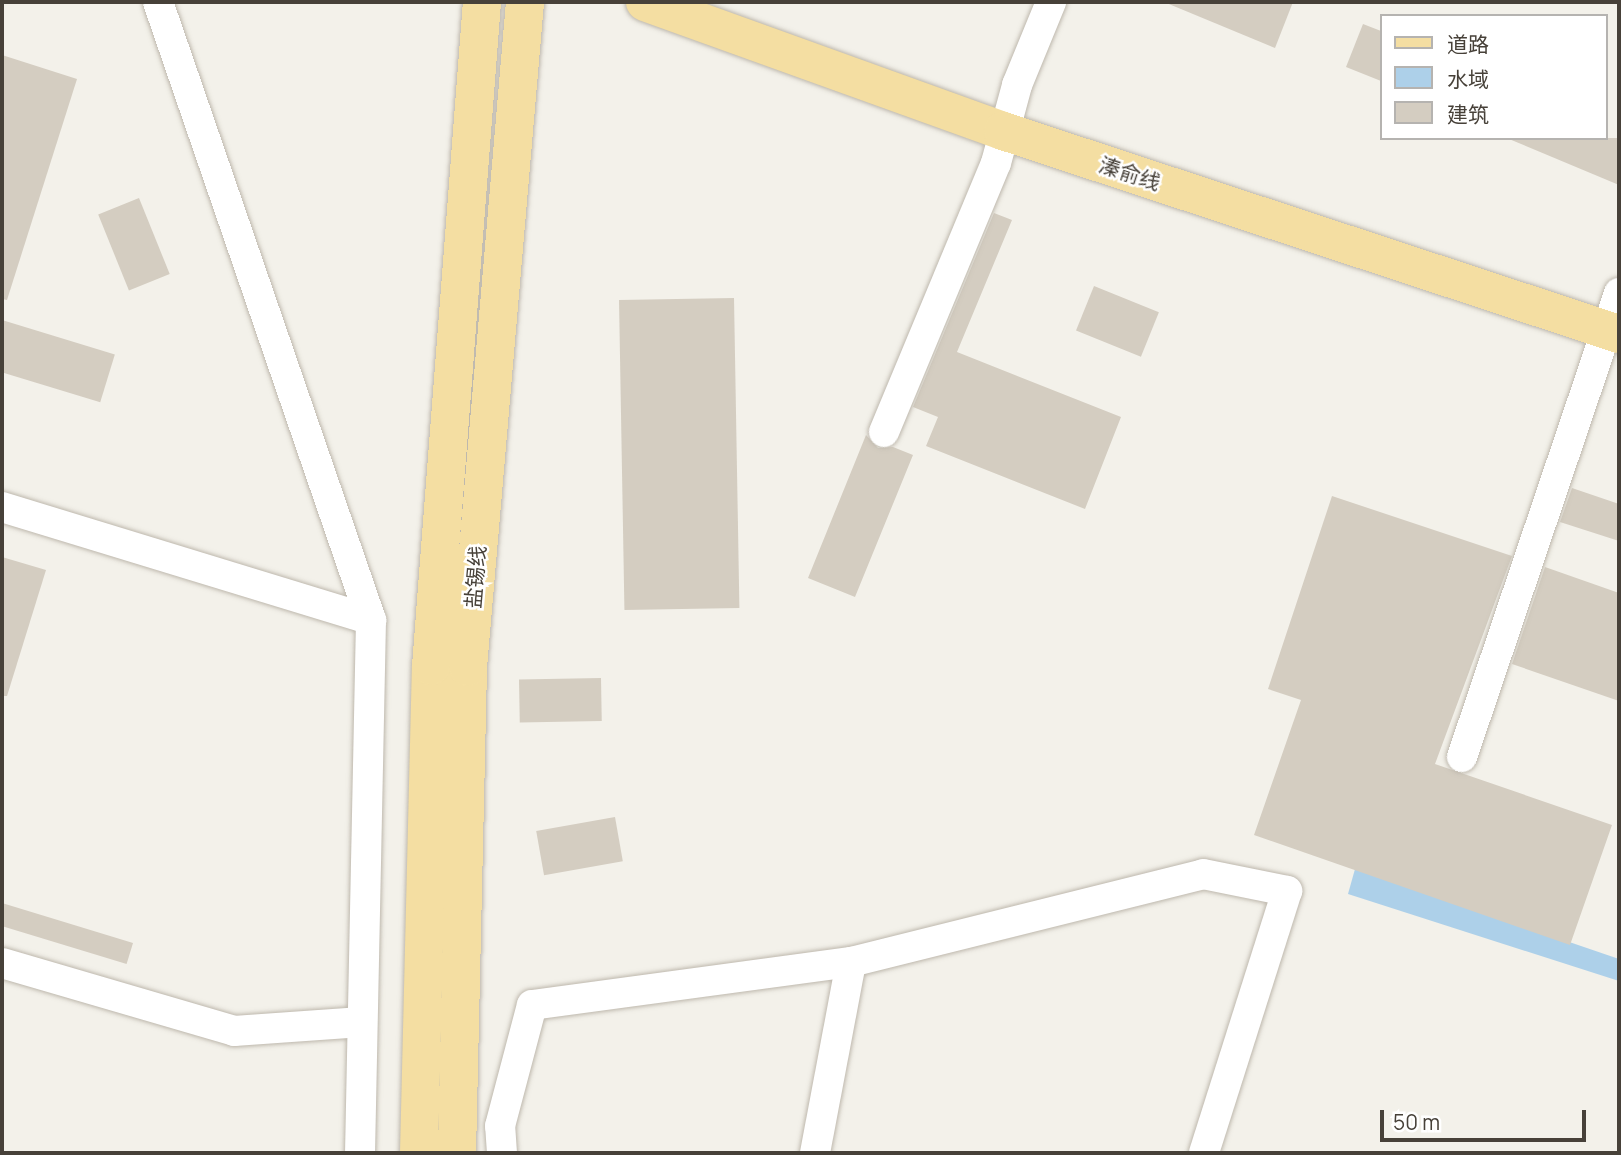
<!DOCTYPE html>
<meta charset="utf-8">
<style>
body{margin:0}
#map{position:relative;width:1621px;height:1155px;overflow:hidden;background:#f3f1ea;font-family:Manrope,"Noto Sans SC",sans-serif}
div>[style]{position:absolute}
[style*='--x']{left:calc(var(--x)*1px);top:calc(var(--y)*1px);width:calc(var(--w)*1px);rotate:calc(var(--a)*1deg)}
.water>*{inset:0;background:#add0e9}
.building>*{inset:0;background:#d4cdc1;transform-origin:0 0}
.roads{filter:drop-shadow(0 0 2px #beb8ad) drop-shadow(0 0 2px #beb8ad)}
.minor>*{height:30px;margin:-15px;padding:0 15px;transform-origin:15px;border-radius:15px;background:#fff}
.major>*{height:38px;margin:-19px;padding:0 19px;transform-origin:19px;border-radius:19px;background:#f4dea2}
span{translate:-50% -50%;white-space:nowrap;text-align:center;line-height:1.15;-webkit-text-stroke:5px #fff;paint-order:stroke}
.street-label{font-size:21px;color:#474139}
.frame{position:absolute;inset:0;border:4px solid #474139;pointer-events:none}
.legend{position:absolute;left:1380px;top:14px;width:228px;height:126px;box-sizing:border-box;background:#fff;border:2px solid #b5b3b0;margin:0;padding:9px 12px;list-style:none;font-size:21px;color:#474139}
.legend li{display:flex;align-items:center;gap:14px;height:35px}
.legend b{width:35px;border:2px solid #b5b3b0}
.scale{position:absolute;left:1380px;top:1110px;width:206px;height:32px;box-sizing:border-box;border:4px solid #474139;border-top:0;padding-left:9px;font-size:21px;line-height:24px;white-space:nowrap;color:#474139;-webkit-text-stroke:5px #fff;paint-order:stroke}
</style>
<div id="map">
<div class="water">
<div style="clip-path:polygon(1355px 869px,1619px 959px,1619px 981px,1348px 894px)"></div>
</div>
<div class="building">
<div style="clip-path:polygon(1164px 2px,1293px 2px,1275px 48px)"></div>
<div style="clip-path:polygon(1363px 24px,1381px 31px,1381px 81px,1346px 67px)"></div>
<div style="clip-path:polygon(2px 55px,77px 79px,7px 300px,2px 299px)"></div>
<div style="clip-path:polygon(1619px 138px,1619px 185px,1509px 139px,1510px 138px)"></div>
<div style="left:139px;top:198px;width:82px;height:44px;rotate:68deg"></div>
<div style="clip-path:polygon(994px 213px,1012px 220px,957px 352px,1121px 417px,1085px 509px,926px 446px,938px 417px,913px 407px)"></div>
<div style="left:1094px;top:286px;width:70px;height:48px;rotate:22deg"></div>
<div style="left:734px;top:298px;width:310px;height:115px;rotate:89deg"></div>
<div style="left:2px;top:320px;width:118px;height:50px;rotate:17deg"></div>
<div style="clip-path:polygon(866px 435px,878px 448px,893px 447px,913px 455px,855px 597px,808px 578px)"></div>
<div style="clip-path:polygon(1572px 488px,1619px 504px,1619px 541px,1560px 522px)"></div>
<div style="clip-path:polygon(1332px 496px,1512px 556px,1435px 764px,1612px 825px,1570px 945px,1254px 835px,1301px 700px,1268px 689px)"></div>
<div style="clip-path:polygon(2px 557px,46px 570px,7px 696px,2px 696px)"></div>
<div style="clip-path:polygon(1545px 567px,1619px 593px,1619px 701px,1512px 664px)"></div>
<div style="left:601px;top:678px;width:43px;height:82px;rotate:89deg"></div>
<div style="left:615px;top:817px;width:45px;height:80px;rotate:80deg"></div>
<div style="left:2px;top:903px;width:137px;height:22px;rotate:17deg"></div>
</div>
<div class="roads">
<div class="minor">
<div style="--x:158;--y:2;--w:654;--a:70.98"></div>
<div style="--x:371;--y:620;--w:533;--a:91.18"></div>
<div style="--x:884;--y:432;--w:291;--a:-67.4"></div>
<div style="--x:996;--y:163;--w:81;--a:-74.9"></div>
<div style="--x:1017;--y:85;--w:90;--a:-67.7"></div>
<div style="--x:2;--y:507;--w:386;--a:17"></div>
<div style="--x:1462;--y:757;--w:490;--a:-71.3"></div>
<div style="--x:2;--y:963;--w:242;--a:16.3"></div>
<div style="--x:234;--y:1031;--w:128;--a:-4"></div>
<div style="--x:502;--y:1153;--w:27;--a:-94"></div>
<div style="--x:500;--y:1126;--w:125;--a:-75.2"></div>
<div style="--x:532;--y:1005;--w:322;--a:-7.7"></div>
<div style="--x:851;--y:962;--w:363;--a:-14"></div>
<div style="--x:1203;--y:874;--w:86;--a:11.4"></div>
<div style="--x:1287;--y:891;--w:275;--a:107.6"></div>
<div style="--x:815;--y:1153;--w:194;--a:-79.3"></div>
</div>
<div class="major">
<div style="--x:645;--y:2;--w:381;--a:19.8"></div>
<div style="--x:1003;--y:131;--w:649;--a:18.24"></div>
<div style="--x:419;--y:1153;--w:487;--a:-88.6"></div>
<div style="--x:431;--y:666;--w:666;--a:-85.61"></div>
<div style="--x:457;--y:1153;--w:486;--a:-88.7"></div>
<div style="--x:468;--y:667;--w:667;--a:-85.1"></div>
</div>
</div>
<div class="street-label">
<span style="left:1130px;top:173px;rotate:18deg">溱俞线</span>
<span style="left:475px;top:577px;rotate:-85deg">盐锡线</span>
</div>
<div class="frame"></div>
<ul class="legend">
<li><b style="height:9px;background:#f4dea2"></b>道路</li>
<li><b style="height:19px;background:#add0e9"></b>水域</li>
<li><b style="height:19px;background:#d4cdc1"></b>建筑</li>
</ul>
<div class="scale">50 m</div>
</div>
